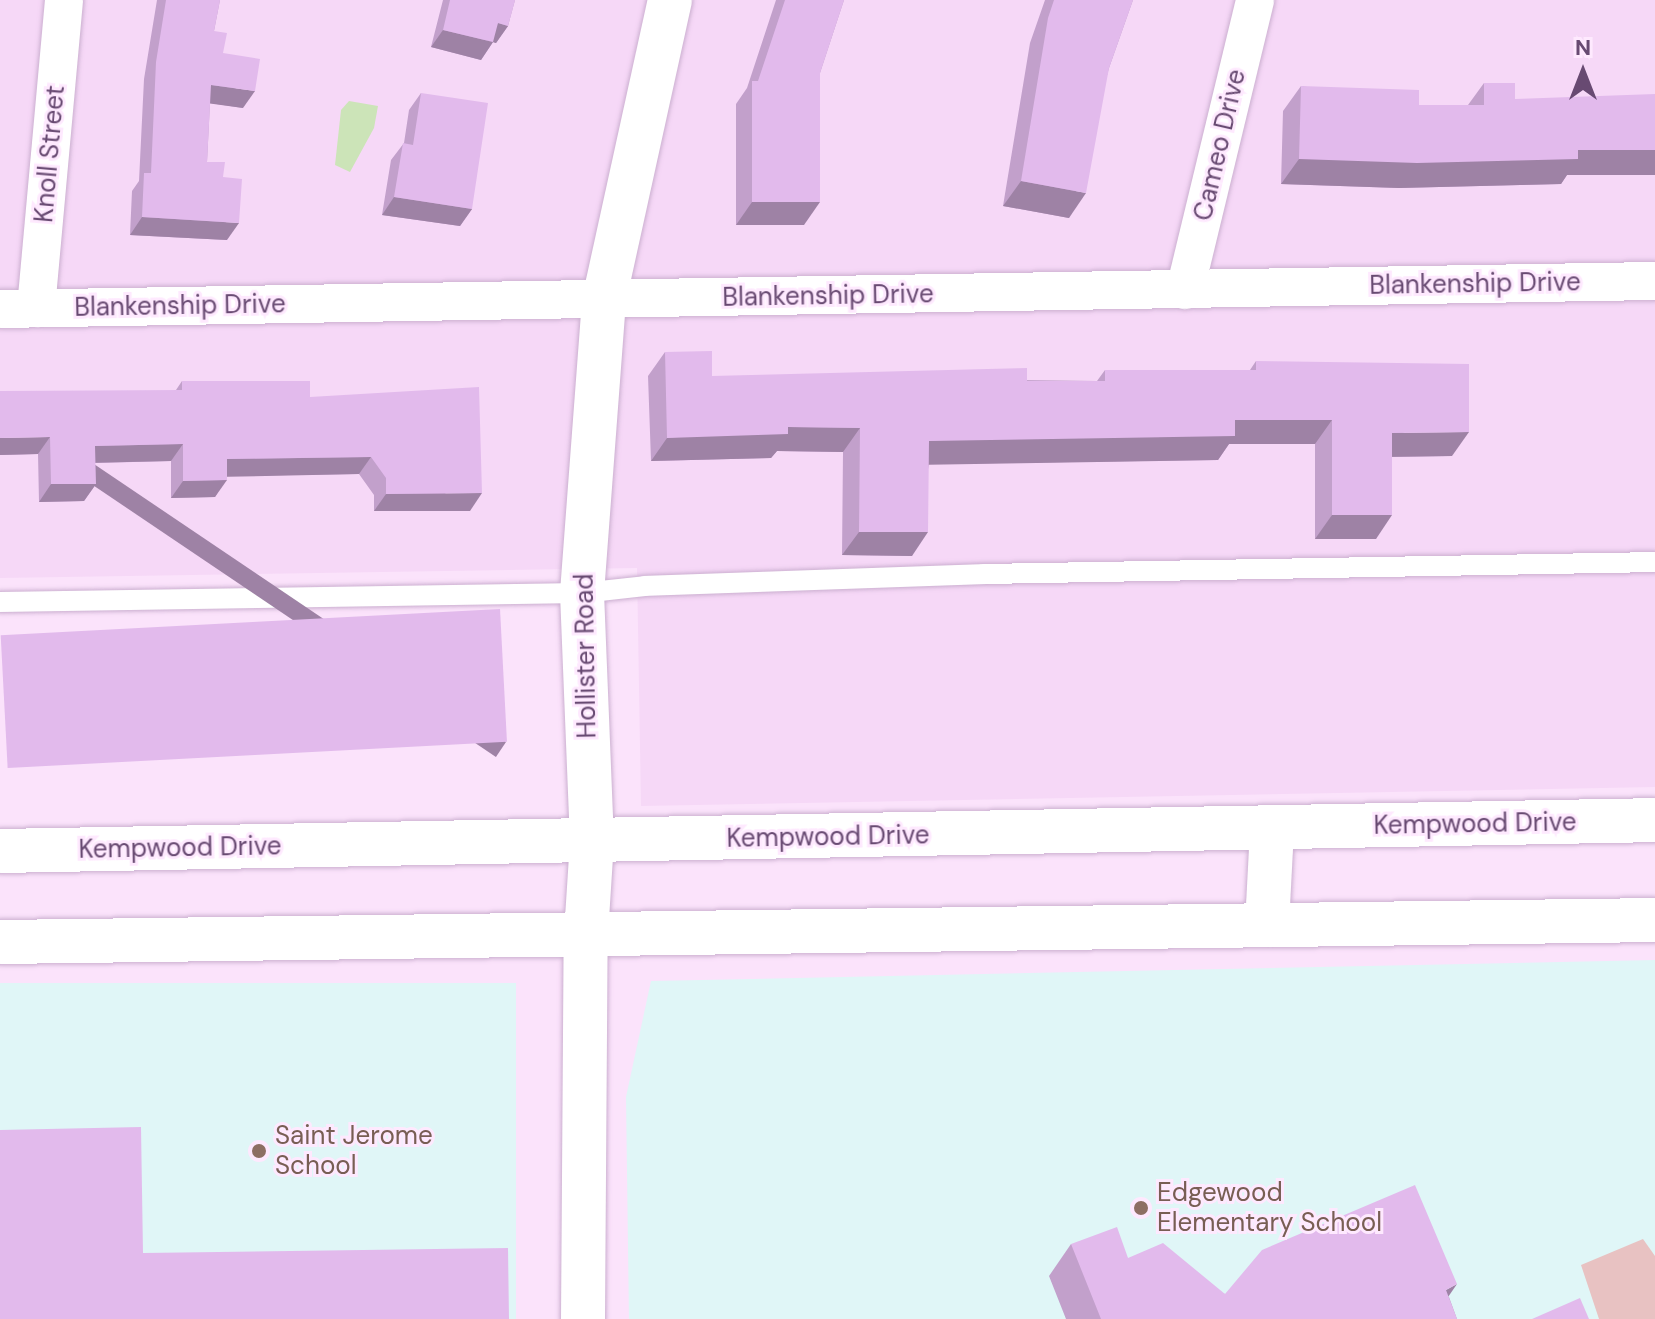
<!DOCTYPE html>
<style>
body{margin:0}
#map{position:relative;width:1655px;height:1319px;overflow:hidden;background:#fbe3fb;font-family:"DM Sans",sans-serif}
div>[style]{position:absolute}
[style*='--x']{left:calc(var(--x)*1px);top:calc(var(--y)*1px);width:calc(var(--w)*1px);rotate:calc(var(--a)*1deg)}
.residential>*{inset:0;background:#f6d8f7}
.education>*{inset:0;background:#e0f6f7;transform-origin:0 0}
.green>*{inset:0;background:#e8c2c2}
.water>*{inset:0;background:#cce4b8}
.roads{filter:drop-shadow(0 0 2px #cbafd0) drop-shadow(0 0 2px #cbafd0)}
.lane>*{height:20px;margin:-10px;padding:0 10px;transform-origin:10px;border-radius:10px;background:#fff}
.street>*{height:38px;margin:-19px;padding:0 19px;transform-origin:19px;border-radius:19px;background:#fff}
.secondary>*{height:44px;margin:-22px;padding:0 22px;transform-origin:22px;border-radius:22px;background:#fff}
.wall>*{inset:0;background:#c2a0cb}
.shaded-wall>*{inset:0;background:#9e82a5;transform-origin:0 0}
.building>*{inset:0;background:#e2baec;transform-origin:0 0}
.dots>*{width:22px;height:22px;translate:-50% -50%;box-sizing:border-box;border:4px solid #fee9fe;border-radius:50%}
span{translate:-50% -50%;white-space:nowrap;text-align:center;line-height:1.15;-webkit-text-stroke:6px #fee9fe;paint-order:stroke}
.street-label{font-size:26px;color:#684a72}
.education-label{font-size:26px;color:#785e54}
.left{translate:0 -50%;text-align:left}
.north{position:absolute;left:1543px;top:32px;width:80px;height:80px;-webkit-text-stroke:6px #fee9fe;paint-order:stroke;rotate:0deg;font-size:22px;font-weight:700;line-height:32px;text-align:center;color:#684a72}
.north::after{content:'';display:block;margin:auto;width:28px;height:36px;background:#684a72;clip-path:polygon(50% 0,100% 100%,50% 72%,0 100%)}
</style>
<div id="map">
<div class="residential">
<div style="clip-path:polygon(0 0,1655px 0,1655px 787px,641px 806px,637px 568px,0 578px)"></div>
</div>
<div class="education">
<div style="clip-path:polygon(1655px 960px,1655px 1319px,629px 1319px,626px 1097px,651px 981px)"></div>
<div style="left:0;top:983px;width:516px;height:336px"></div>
</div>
<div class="green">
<div style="clip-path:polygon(1643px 1239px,1655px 1256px,1655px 1319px,1599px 1319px,1581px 1265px)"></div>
</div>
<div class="water">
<div style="clip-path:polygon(349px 101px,378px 106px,374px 128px,350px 172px,335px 165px,341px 110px)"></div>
</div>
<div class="roads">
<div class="lane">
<div style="--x:0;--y:602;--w:582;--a:-0.89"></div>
<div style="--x:582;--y:593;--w:63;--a:-6.3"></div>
<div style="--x:645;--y:586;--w:339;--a:-2"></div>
<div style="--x:984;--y:574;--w:671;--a:-1.02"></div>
</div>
<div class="street">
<div style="--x:1185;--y:290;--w:298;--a:-76.4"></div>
<div style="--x:36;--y:308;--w:309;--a:-84.8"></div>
<div style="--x:0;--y:309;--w:1655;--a:-0.97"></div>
</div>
<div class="secondary">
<div style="--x:0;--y:851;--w:1655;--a:-1.07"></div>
<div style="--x:1267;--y:925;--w:97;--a:-87"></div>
<div style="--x:0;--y:942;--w:1655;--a:-0.76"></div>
<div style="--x:583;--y:1319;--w:385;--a:-89.6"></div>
<div style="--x:586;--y:934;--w:92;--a:-86.3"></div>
<div style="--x:592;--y:842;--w:249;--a:-92.3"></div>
<div style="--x:582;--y:593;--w:294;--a:-85.7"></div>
<div style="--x:604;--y:300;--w:307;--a:-77.6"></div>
</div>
</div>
<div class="wall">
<div style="clip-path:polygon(157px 0,220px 0,214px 31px,243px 108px,210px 103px,207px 162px,223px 177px,227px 240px,130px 235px,132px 191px,139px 181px,144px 79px)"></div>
<div style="clip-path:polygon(443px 0,515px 0,508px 26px,496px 43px,493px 42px,481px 60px,431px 47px)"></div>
<div style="clip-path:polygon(776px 0,844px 0,820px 73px,804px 225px,736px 225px,736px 104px,747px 88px)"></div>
<div style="clip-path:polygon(1045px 0,1133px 0,1109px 68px,1069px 218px,1003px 206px,1030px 43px)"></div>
<div style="clip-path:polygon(1484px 83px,1655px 175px,1567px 175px,1561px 184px,1399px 188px,1281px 184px,1283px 111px,1301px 86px,1419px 105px,1468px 105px)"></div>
<div style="clip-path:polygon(421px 93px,472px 209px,460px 226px,382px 215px,391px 160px,404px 143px,409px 110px)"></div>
<div style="clip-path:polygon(665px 352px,712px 376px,1097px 381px,1105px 370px,1250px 370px,1256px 361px,1452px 456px,1392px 457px,1376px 539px,1315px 539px,1315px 444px,1229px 444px,1218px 460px,929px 464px,912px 556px,842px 555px,843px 452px,777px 451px,771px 458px,651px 461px,648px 376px)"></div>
<div style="clip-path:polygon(182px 381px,310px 397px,470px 511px,374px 511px,374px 495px,359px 474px,227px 476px,215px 497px,171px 498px,171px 461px,95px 463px,96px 484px,84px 501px,39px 502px,38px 454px,0 455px,176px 390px)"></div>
<div style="clip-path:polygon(1071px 1244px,1128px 1258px,1225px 1294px,1449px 1297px,1457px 1319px,1066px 1319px,1049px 1276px)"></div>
</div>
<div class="shaded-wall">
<div style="clip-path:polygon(498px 23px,508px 26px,496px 43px,486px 40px)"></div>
<div style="clip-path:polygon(443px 30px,493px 42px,481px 60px,431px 47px)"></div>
<div style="clip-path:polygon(211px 85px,255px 91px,243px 108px,199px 102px)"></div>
<div style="clip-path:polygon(1578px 150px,1655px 150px,1655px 175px,1567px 175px,1561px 184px,1399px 188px,1281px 184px,1299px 159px)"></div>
<div style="clip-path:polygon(1021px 181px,1086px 193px,1069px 218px,1003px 206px)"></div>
<div style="clip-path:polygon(394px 197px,472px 209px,460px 226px,382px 215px)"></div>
<div style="clip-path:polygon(752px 202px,820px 202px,804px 225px,736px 225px)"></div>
<div style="clip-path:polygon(142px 217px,239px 223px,227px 240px,130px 235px)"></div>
<div style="clip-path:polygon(1235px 420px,1332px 420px,1315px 444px,1229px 444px,1218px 460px,913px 465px,929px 441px)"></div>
<div style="clip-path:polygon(788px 427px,860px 428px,843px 452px,777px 451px,771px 458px,651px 461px,667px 438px)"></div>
<div style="clip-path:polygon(1469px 432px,1452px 456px,1376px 457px,1392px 433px)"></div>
<div style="clip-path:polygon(50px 437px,38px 454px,0 455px,0 438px)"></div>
<div style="clip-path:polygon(183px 444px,171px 461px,83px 463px,95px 446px)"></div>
<div style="clip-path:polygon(371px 457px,359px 474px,214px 477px,227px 459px)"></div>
<div style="clip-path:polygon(227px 480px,215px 497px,171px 498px,183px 481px)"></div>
<div style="clip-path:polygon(51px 484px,96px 484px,84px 501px,39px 502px)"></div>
<div style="clip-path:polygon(482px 493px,470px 511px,374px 511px,386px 494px)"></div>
<div style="clip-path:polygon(1332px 515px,1392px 515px,1376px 539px,1315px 539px)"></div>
<div style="clip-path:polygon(859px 532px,928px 532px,912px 556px,842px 555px)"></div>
<div style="left:506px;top:742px;width:18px;height:506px;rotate:124deg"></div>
<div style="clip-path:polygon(1457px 1284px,1435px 1316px,1446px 1290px)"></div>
</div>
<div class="building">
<div style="clip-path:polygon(166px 0,220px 0,214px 31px,227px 33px,223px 53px,260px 59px,255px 91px,211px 85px,207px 162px,225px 162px,223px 177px,242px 179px,239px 223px,142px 217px,144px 173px,151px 173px,156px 62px)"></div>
<div style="clip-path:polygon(450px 0,515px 0,508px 26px,498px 23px,493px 42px,443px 30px)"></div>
<div style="clip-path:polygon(785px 0,844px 0,820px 73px,820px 202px,752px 202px,752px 81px,758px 81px)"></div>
<div style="clip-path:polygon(1054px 0,1133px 0,1109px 68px,1086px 193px,1021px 181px,1048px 18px)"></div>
<div style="clip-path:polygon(1484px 83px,1515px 83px,1515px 99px,1655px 94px,1655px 150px,1578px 150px,1578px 159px,1417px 163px,1299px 159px,1301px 86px,1419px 90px,1419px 105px,1484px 105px)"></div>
<div style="clip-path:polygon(421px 93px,488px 103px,472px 209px,394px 197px,403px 143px,413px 145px)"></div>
<div style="clip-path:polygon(712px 351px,712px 376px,1027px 368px,1027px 381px,1105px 381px,1105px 370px,1256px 370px,1256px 361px,1469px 364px,1469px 432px,1392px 433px,1392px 515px,1332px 515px,1332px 420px,1235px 420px,1235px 436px,929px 441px,928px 532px,859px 532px,860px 428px,788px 427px,788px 434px,667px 438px,665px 352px)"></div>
<div style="clip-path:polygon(182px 381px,310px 381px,310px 397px,479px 387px,482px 493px,386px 494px,386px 478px,371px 457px,227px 459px,227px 480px,183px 481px,183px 444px,95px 446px,96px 484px,51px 484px,50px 437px,0 438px,0 391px,182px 390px)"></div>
<div style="left:500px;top:609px;width:133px;height:500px;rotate:87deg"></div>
<div style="clip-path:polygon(141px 1127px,143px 1253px,508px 1248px,509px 1319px,0 1319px,0 1130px)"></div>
<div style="clip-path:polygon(1415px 1185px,1457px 1284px,1446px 1290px,1457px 1319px,1101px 1319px,1071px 1244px,1117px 1227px,1128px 1258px,1163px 1243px,1225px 1294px,1262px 1250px)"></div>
<div style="clip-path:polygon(1580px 1298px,1589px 1319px,1532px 1319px)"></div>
</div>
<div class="dots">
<div style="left:259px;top:1151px;background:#8d6e63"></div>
<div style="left:1141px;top:1208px;background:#8d6e63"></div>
</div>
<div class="street-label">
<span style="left:1220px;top:145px;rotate:-77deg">Cameo Drive</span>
<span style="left:50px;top:154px;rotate:-85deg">Knoll Street</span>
<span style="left:1475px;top:284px;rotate:-1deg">Blankenship Drive</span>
<span style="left:828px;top:296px;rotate:-1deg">Blankenship Drive</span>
<span style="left:180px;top:306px;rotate:-1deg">Blankenship Drive</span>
<span style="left:586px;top:656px;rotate:-91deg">Hollister Road</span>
<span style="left:1475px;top:824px;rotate:-1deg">Kempwood Drive</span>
<span style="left:828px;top:837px;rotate:-1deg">Kempwood Drive</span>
<span style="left:180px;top:848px;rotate:-1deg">Kempwood Drive</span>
</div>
<div class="education-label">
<span class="left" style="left:275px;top:1151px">Saint Jerome<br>School</span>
<span class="left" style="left:1157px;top:1208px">Edgewood<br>Elementary School</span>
</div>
<div class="north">N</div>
</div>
